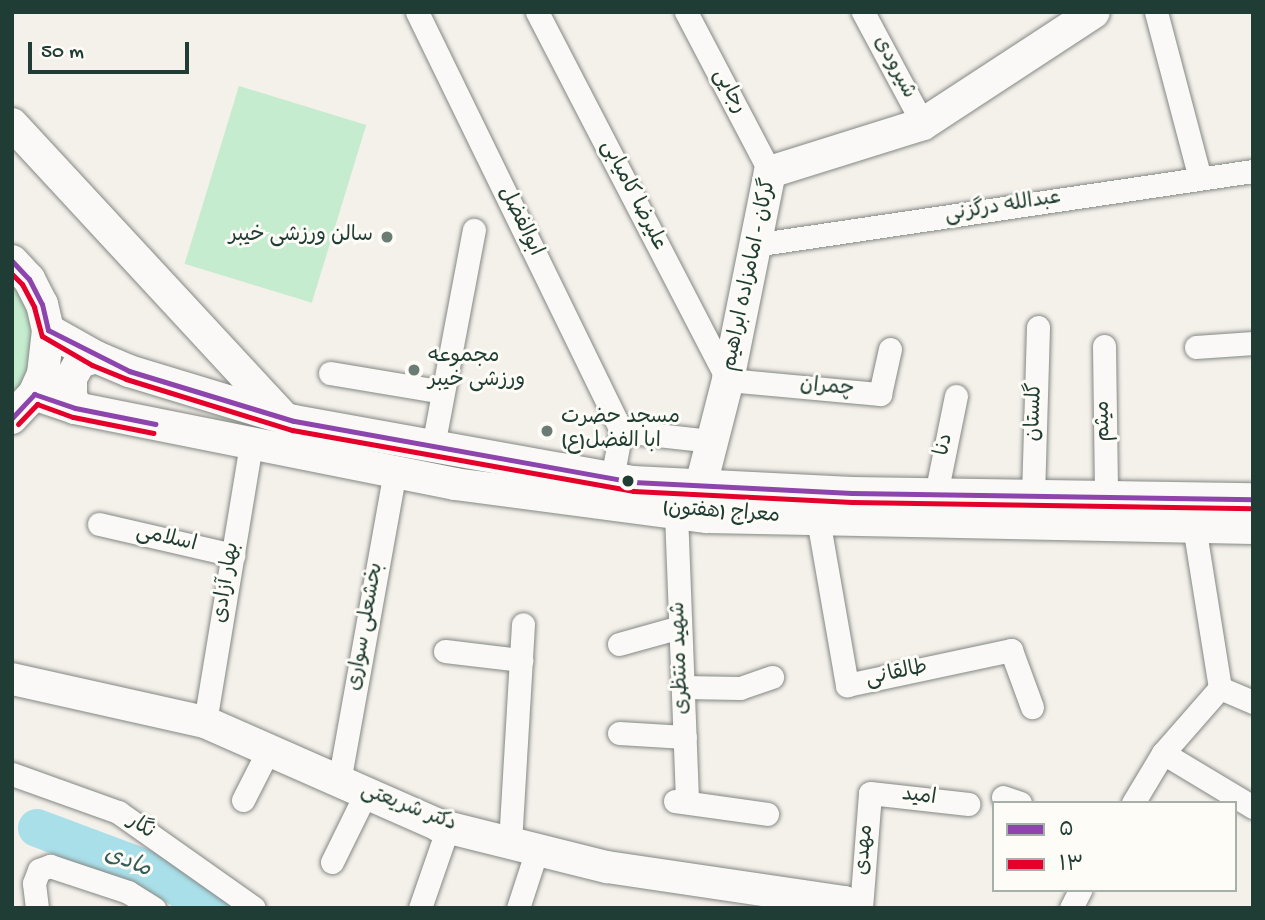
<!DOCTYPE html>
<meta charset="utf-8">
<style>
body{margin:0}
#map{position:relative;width:1265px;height:920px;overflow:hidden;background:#f4f0ea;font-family:"Gochi Hand","Playpen Sans Arabic",sans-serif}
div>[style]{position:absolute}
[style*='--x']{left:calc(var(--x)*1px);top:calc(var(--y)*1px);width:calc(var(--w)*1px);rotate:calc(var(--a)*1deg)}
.green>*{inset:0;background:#c5ecce;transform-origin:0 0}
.river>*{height:38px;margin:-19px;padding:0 19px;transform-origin:19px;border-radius:19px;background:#a9dfe9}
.roads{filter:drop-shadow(0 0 2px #848884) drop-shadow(0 0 2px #848884)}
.street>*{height:23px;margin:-11.5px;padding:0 11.5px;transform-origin:11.5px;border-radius:11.5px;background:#faf9f7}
.secondary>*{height:32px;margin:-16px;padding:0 16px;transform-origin:16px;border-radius:16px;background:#faf9f7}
.bus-1>*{height:5px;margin:-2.5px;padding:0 2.5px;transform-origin:2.5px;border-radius:2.5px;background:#8e44ad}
.bus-2>*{height:5px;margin:-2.5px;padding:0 2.5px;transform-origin:2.5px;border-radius:2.5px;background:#e4002b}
.dots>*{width:19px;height:19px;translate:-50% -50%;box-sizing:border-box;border:4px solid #fdfcf7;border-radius:50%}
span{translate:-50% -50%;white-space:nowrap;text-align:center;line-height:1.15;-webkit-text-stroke:6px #fdfcf7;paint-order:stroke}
.street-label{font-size:21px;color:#1f3d34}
.poi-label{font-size:21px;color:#1f3d34}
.right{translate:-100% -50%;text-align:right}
.left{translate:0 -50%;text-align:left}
.water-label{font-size:23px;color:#345c58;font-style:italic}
.frame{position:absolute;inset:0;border:14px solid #1f3d34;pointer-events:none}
.legend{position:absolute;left:992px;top:801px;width:245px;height:91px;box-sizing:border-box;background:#fdfcf7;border:2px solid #a4b0a9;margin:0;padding:9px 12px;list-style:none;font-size:21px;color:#1f3d34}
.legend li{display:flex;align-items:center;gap:14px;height:35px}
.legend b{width:35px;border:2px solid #a4b0a9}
.scale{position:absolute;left:28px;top:42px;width:161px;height:32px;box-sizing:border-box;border:4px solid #1f3d34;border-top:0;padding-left:9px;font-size:21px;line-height:24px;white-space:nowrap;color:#1f3d34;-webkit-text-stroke:5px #fdfcf7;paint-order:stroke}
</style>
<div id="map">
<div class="green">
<div style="left:239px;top:86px;width:133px;height:186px;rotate:17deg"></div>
<div style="clip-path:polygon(12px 285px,25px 303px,34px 329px,33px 356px,24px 382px,12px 397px)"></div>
</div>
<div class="river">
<div style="--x:37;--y:828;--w:123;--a:20.5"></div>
<div style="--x:152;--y:871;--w:70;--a:32.1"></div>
</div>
<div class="roads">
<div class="street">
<div style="--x:417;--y:12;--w:466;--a:64"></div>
<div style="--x:537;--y:12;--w:415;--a:62.6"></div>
<div style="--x:728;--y:380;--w:153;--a:5.3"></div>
<div style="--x:880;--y:394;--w:46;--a:-77.5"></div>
<div style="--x:686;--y:12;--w:181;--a:62.3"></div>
<div style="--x:863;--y:12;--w:127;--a:61.8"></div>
<div style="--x:1156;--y:12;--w:172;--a:75.2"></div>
<div style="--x:754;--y:245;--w:504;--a:-8.44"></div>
<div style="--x:1104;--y:346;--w:151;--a:89.2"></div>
<div style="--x:1196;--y:347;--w:57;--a:-4"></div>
<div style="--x:330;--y:373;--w:103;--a:9.5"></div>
<div style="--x:621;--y:431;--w:92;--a:6.3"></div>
<div style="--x:433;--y:446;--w:220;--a:-79.3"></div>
<div style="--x:612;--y:478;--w:48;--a:-79.2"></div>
<div style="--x:936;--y:494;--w:100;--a:-78.5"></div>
<div style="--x:1033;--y:496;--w:169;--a:-88.3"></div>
<div style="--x:676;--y:513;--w:289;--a:87.8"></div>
<div style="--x:818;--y:519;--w:169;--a:80.1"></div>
<div style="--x:847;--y:685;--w:168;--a:-12"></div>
<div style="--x:1011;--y:650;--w:61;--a:69.8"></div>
<div style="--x:99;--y:524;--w:138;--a:13"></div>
<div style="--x:619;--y:644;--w:63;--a:-15.6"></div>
<div style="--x:445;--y:651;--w:77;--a:6.8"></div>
<div style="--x:683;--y:687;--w:57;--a:1"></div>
<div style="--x:740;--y:688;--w:34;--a:-19"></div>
<div style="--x:1220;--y:688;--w:36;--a:23"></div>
<div style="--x:205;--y:722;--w:283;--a:-80.6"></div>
<div style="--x:619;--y:733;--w:66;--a:3.5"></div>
<div style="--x:1163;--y:753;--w:105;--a:31"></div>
<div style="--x:12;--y:774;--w:113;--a:19.7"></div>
<div style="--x:118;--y:812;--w:166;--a:35.2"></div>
<div style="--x:339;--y:782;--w:315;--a:-79.8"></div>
<div style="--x:1003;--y:797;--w:18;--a:19"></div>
<div style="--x:243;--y:800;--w:55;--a:-63"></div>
<div style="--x:675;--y:801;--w:93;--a:8"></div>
<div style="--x:1133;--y:803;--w:58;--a:-59"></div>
<div style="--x:1163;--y:753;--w:86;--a:-48.8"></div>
<div style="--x:1220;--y:688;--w:164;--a:-99.1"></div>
<div style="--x:510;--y:843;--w:219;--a:-86.6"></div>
<div style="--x:332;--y:862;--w:77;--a:-63.8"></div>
<div style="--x:37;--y:908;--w:25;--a:-97"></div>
<div style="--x:34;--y:883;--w:14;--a:-69"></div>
<div style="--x:39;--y:870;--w:12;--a:-20"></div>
<div style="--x:50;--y:866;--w:82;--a:18.4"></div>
<div style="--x:128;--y:892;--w:31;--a:32"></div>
<div style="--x:420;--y:908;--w:86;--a:-70.9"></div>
<div style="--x:518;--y:908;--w:61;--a:-71.9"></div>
<div style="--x:861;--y:908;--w:115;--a:-85.5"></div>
<div style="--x:870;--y:793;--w:99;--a:6.4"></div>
<div style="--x:1071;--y:908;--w:20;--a:-63"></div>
</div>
<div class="secondary">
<div style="--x:12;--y:124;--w:399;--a:47.2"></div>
<div style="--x:12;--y:261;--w:25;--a:47"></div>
<div style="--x:29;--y:279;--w:28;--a:63"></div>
<div style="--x:42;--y:304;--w:27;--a:77"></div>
<div style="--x:48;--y:330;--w:44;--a:96.5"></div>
<div style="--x:43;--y:374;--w:22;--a:114"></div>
<div style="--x:34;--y:394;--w:33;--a:133"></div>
<div style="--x:48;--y:330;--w:55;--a:29.4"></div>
<div style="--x:96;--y:357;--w:36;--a:23"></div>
<div style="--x:129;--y:371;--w:172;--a:16.9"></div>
<div style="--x:294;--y:421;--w:344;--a:10.2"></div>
<div style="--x:633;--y:482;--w:219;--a:2.9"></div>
<div style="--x:852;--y:493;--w:401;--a:0.9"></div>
<div style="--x:34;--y:394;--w:43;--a:18.9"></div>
<div style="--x:75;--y:408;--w:388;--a:11.3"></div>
<div style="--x:455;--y:484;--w:254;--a:7.5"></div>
<div style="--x:707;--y:517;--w:546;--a:1.15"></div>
<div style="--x:75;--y:408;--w:15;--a:-106"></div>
<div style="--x:71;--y:394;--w:16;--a:-90"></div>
<div style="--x:71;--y:378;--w:18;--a:-61"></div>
<div style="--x:80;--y:362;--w:17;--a:-17"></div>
<div style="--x:701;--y:485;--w:108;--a:-75.6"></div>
<div style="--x:728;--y:380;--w:212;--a:-78.6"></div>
<div style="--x:770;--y:172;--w:160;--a:-17.4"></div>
<div style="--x:923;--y:124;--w:204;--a:-33.2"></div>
<div style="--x:12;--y:679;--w:198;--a:12.6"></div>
<div style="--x:205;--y:722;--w:255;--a:23.8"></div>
<div style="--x:438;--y:825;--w:174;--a:14"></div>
<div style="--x:607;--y:867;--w:240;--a:8.4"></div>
<div style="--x:844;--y:902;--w:13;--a:27"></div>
</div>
</div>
<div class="bus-1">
<div style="--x:12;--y:261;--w:25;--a:47"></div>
<div style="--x:29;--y:279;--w:28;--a:63"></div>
<div style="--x:42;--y:304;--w:27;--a:77"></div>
<div style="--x:48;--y:330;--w:91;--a:26.8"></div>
<div style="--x:129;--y:371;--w:172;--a:16.9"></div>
<div style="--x:294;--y:421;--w:344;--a:10.2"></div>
<div style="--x:633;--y:482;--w:219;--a:2.9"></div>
<div style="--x:852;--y:493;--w:401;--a:0.9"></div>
<div style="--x:12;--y:418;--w:33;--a:-47"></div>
<div style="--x:34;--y:394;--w:43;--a:18.9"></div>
<div style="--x:75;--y:408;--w:82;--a:11.3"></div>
</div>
<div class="bus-2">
<div style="--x:12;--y:274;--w:14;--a:45"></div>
<div style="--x:22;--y:284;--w:26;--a:62"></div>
<div style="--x:34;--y:307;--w:30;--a:75"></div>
<div style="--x:42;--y:336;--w:58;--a:30.1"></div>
<div style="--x:92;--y:365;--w:37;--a:22"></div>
<div style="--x:126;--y:379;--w:174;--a:17.1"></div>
<div style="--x:292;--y:430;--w:346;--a:10.1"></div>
<div style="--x:633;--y:491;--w:219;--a:2.9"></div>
<div style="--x:852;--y:502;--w:401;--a:0.9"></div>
<div style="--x:18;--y:424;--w:28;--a:-46"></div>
<div style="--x:37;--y:404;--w:38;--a:20"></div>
<div style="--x:73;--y:417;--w:82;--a:11.3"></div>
</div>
<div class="dots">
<div style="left:387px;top:237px;background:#6a7c74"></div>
<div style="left:414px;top:370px;background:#6a7c74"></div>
<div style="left:547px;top:431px;background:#6a7c74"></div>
<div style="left:628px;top:481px;background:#1f3d34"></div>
</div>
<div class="street-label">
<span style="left:893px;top:68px;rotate:62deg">شیرودی</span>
<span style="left:728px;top:92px;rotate:62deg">رجایی</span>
<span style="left:632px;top:196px;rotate:63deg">علیرضا کامیابی</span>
<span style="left:1003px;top:208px;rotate:-9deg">عبدالله درگزنی</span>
<span style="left:519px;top:222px;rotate:64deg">ابوالفضل</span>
<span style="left:751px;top:275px;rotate:-78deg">گرکان - امامزاده ابراهیم</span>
<span style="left:827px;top:389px;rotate:5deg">چمران</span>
<span style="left:1036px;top:412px;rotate:-88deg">گلستان</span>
<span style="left:1105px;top:421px;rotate:-91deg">میثم</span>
<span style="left:946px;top:445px;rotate:-79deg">دنا</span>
<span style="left:721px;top:514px;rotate:4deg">معراج (هفتون)</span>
<span style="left:166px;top:540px;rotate:13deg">اسلامی</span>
<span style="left:228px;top:583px;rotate:-81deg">بهار آزادی</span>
<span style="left:367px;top:627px;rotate:-80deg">بخشعلی سواری</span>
<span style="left:682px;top:658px;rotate:-92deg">شهید منتظری</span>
<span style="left:897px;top:675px;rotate:-12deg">طالقانی</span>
<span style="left:919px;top:798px;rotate:7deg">امید</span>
<span style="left:408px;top:809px;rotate:21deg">دکتر شریعتی</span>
<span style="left:140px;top:828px;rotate:35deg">نگار</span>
<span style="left:866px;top:850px;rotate:-85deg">مهدی</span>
</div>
<div class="poi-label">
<span class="right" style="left:373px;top:237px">سالن ورزشی خیبر</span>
<span class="left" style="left:428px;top:370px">مجموعه<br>ورزشی خیبر</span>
<span class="left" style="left:561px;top:431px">مسجد حضرت<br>ابا الفضل(ع)</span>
</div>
<div class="water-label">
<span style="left:127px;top:863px;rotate:22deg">مادی</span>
</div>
<div class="frame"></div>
<ul class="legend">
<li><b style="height:9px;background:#8e44ad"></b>۵</li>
<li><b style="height:9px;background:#e4002b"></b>۱۳</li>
</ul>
<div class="scale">50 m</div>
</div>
